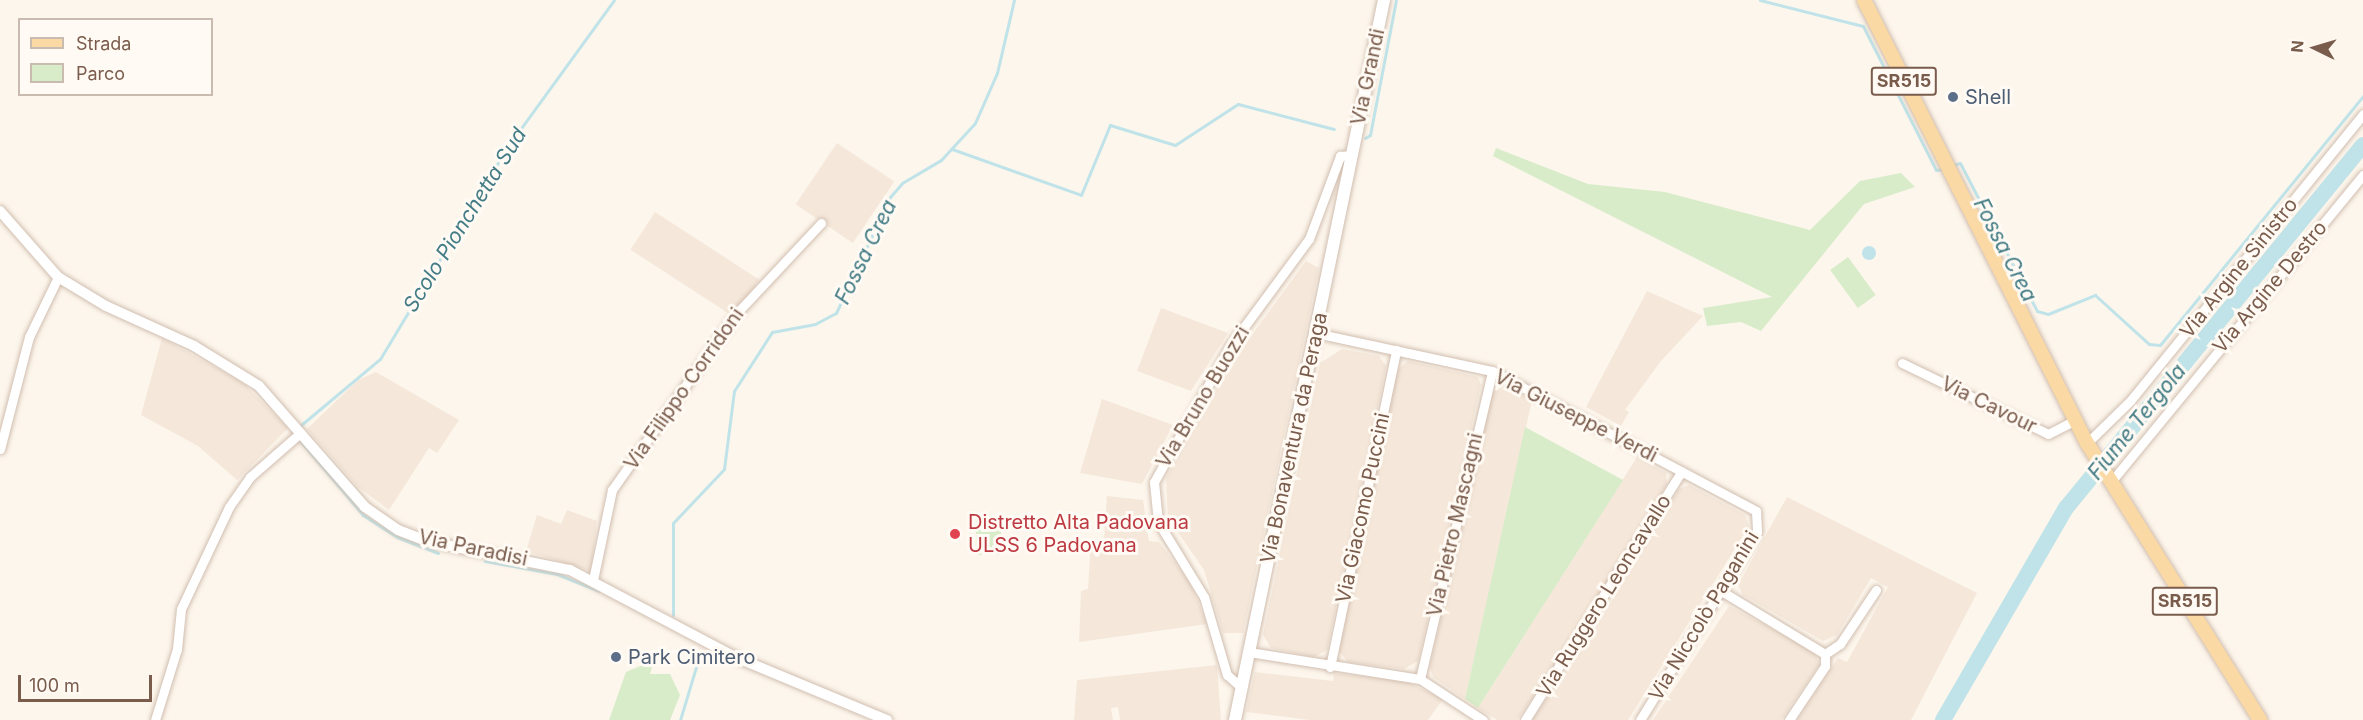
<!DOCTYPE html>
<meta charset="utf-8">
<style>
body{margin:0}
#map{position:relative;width:2363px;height:720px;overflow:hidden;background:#fdf6ec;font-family:Inter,sans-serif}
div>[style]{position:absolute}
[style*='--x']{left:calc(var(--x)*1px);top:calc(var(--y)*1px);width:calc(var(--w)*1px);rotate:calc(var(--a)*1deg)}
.residential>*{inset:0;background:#f5e8da;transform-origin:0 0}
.green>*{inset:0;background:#d8ecc9;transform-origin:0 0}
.water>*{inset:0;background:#bfe3e8}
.round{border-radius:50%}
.stream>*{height:3px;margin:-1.5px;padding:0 1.5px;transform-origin:1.5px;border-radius:1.5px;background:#bfe3e8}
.river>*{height:16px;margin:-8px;padding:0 8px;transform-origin:8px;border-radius:8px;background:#bfe3e8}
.roads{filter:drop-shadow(0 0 2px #d1beb0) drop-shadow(0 0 2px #d1beb0)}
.minor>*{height:9px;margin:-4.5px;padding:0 4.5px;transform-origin:4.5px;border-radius:4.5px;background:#fff}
.tertiary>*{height:10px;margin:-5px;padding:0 5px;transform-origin:5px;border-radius:5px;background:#fff}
.secondary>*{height:12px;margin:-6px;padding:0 6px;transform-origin:6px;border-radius:6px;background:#fff}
.primary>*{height:14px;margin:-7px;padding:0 7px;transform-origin:7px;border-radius:7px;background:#fbd9a5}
.dots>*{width:16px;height:16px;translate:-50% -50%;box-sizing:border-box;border:3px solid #fffaf3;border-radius:50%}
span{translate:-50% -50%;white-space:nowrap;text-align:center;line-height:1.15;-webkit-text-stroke:6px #fffaf3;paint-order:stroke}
.shield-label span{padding:2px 4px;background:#fffaf3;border:2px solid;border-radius:4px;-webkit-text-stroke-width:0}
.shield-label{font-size:18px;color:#7a5c4d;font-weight:700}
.street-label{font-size:20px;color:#7a5c4d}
.service-label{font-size:20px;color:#4e5e75}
.left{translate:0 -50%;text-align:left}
.health-label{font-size:20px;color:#be3a42}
.water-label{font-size:21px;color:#437c86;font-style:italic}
.legend{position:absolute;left:18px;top:18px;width:195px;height:78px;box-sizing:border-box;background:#fffaf3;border:2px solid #cabbb1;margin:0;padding:8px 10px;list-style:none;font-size:18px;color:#7a5c4d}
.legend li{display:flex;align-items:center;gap:12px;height:30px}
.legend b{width:30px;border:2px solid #cabbb1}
.north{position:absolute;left:2285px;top:18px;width:60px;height:60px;-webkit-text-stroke:4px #fffaf3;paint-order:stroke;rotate:275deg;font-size:16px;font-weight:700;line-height:24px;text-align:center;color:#7a5c4d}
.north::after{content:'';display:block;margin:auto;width:21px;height:27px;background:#7a5c4d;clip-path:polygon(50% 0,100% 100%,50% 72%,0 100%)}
.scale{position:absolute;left:18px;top:675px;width:134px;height:27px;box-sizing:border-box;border:3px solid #7a5c4d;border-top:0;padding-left:8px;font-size:18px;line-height:21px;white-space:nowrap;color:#7a5c4d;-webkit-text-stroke:4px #fffaf3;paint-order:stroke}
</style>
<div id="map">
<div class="residential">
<div style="left:837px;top:143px;width:69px;height:74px;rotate:34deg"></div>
<div style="left:655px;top:212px;width:124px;height:45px;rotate:33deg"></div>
<div style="clip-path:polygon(1306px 261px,1319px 268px,1243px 633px,1223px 633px,1204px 570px,1168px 518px,1166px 478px,1230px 365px)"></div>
<div style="clip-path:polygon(1647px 291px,1703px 316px,1661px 361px,1625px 410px,1629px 412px,1621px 426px,1586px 407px)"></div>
<div style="clip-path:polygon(1161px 308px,1228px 333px,1191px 391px,1137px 371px)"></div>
<div style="clip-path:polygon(162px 338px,243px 383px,288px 428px,237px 480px,198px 446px,141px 415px)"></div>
<div style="clip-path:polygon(1342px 349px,1379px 356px,1386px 366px,1327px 650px,1314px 657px,1271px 648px,1263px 635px,1320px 363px)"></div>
<div style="clip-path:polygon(1408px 361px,1478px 377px,1481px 385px,1418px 661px,1404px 669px,1348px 662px,1339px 651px,1397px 370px)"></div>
<div style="clip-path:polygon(376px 372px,459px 420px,437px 453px,429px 448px,389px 510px,358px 487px,307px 429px,358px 380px)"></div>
<div style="clip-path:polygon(1504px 386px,1532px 400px,1465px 699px,1433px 677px,1430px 667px,1484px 424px,1493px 392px)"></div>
<div style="clip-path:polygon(1102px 399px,1173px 425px,1142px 484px,1080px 473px)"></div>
<div style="clip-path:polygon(1637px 457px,1666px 473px,1667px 483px,1605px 590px,1517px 720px,1497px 720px,1478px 708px)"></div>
<div style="clip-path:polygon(1689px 485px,1745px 515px,1749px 526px,1628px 720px,1532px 720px,1599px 622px,1679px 489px)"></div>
<div style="clip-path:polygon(1107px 496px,1143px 500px,1149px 541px,1159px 542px,1190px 583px,1207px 624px,1079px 642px,1081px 591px,1088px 589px,1091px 540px,1104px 540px)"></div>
<div style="clip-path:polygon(1787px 497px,1977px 593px,1911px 720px,1797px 720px,1838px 658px,1847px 662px,1888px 587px,1871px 578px,1837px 635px,1823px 641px,1743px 595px,1738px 585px)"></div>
<div style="clip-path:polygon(567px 510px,597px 521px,591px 571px,526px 551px,537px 515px,561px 524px)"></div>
<div style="clip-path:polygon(1729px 606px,1815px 652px,1819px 665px,1781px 720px,1653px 720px)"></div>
<div style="clip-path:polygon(1217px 665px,1221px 720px,1120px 720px,1118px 707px,1111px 708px,1113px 720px,1074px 720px,1077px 680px)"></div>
<div style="clip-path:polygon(1255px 672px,1333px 681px,1334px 673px,1405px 681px,1443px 699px,1428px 720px,1310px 720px,1246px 712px)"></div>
</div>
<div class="green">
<div style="clip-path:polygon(1496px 148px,1588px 184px,1665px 192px,1810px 230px,1860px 181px,1901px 173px,1915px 187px,1864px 204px,1761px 331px,1741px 322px,1707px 326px,1703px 308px,1772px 297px,1493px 156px)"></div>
<div style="left:1848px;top:257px;width:47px;height:22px;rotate:54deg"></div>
<div style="clip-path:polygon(1525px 427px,1623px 480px,1478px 708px,1465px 699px)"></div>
<div style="left:976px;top:515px;width:25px;height:40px"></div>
<div style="clip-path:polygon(645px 664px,652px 667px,650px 674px,670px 674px,680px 695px,670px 720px,609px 720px,626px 672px)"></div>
</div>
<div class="water">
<div class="round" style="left:1862px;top:246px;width:14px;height:14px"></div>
</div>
<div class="stream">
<div style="--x:1760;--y:0;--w:106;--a:14.2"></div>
<div style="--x:1863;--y:26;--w:161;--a:63.1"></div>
<div style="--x:1936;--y:170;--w:8;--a:-7"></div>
<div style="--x:1365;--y:138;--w:6;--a:-31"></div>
<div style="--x:1370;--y:135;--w:137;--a:-79.1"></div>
<div style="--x:952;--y:149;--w:137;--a:19.6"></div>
<div style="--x:1081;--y:195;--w:76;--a:-67.5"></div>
<div style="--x:1110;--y:125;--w:68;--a:17.1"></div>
<div style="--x:1175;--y:145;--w:75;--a:-33.1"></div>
<div style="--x:1238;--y:104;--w:99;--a:14.6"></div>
<div style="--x:1950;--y:166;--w:10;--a:-17"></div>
<div style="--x:1960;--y:163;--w:167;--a:62.5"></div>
<div style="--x:2037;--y:311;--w:11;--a:15"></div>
<div style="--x:2048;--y:314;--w:51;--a:-22"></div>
<div style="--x:2095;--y:295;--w:73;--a:42.2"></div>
<div style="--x:2149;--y:344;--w:11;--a:5"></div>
<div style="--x:2160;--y:345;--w:321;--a:-50.8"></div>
<div style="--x:301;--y:425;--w:103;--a:-39.9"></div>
<div style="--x:380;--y:359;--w:249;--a:-59"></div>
<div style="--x:508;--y:146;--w:180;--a:-54"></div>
<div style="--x:292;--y:431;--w:110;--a:49.8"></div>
<div style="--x:363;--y:515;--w:40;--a:32.9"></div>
<div style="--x:397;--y:537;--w:44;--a:21.3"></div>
<div style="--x:485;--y:561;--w:73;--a:10.2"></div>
<div style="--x:557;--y:574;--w:45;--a:22"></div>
<div style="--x:673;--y:615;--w:92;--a:-90"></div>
<div style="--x:673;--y:523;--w:74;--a:-46.6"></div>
<div style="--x:724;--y:469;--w:79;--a:-82.7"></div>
<div style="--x:734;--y:391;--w:70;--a:-57.2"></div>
<div style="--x:772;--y:332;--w:44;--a:-10.5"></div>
<div style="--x:815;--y:324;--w:24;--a:-28"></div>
<div style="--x:836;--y:313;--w:128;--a:-65"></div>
<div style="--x:890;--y:197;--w:18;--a:-49"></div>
<div style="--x:902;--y:183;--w:45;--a:-30.5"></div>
<div style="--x:941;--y:160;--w:50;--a:-47.4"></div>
<div style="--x:975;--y:123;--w:55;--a:-66.3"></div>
<div style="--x:997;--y:73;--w:75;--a:-76.9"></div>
<div style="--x:680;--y:720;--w:55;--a:-73.2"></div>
</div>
<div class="river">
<div style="--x:1943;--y:720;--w:245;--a:-59.9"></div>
<div style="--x:2066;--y:508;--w:469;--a:-50.7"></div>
</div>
<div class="roads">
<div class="minor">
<div style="--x:1316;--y:333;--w:180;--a:12.2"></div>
<div style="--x:1492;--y:371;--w:299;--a:27.9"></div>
<div style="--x:1756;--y:511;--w:21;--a:87"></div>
<div style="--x:1757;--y:532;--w:221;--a:121.9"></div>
<div style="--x:1902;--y:363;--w:162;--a:25.9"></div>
<div style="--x:2048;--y:434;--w:30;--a:-27"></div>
<div style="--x:2087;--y:443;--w:60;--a:-44.3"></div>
<div style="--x:2130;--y:401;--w:370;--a:-50.9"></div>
<div style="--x:0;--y:449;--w:116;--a:-75.5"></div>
<div style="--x:29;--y:337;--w:67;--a:-64.2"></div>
<div style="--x:2110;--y:483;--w:399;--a:-50.6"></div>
<div style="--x:593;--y:580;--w:92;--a:-78.1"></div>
<div style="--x:612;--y:490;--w:214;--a:-54.9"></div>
<div style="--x:735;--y:315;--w:126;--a:-46.9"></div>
<div style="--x:1723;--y:592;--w:119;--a:31.3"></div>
<div style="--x:1249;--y:652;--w:173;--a:9"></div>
<div style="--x:1420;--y:679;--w:75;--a:33.1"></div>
<div style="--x:1330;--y:667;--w:324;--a:-78.2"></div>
<div style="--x:1420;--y:679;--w:316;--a:-76.8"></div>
<div style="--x:1241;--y:687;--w:18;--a:-139"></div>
<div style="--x:1227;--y:675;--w:81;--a:-106.4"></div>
<div style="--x:1204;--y:597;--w:88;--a:-121.5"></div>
<div style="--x:1158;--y:522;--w:40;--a:-95.7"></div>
<div style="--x:1154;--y:482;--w:156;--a:-60.8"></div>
<div style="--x:1230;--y:346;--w:133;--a:-53.6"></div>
<div style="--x:1309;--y:239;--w:89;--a:-69.5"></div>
<div style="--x:1340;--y:156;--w:12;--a:-5"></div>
<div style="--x:155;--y:720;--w:74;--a:-72.8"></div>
<div style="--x:177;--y:649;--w:40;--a:-84.3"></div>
<div style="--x:181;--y:609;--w:113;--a:-64.8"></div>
<div style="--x:229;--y:507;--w:37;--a:-55"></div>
<div style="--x:250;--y:477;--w:67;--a:-41.3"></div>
<div style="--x:1525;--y:720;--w:294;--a:-57.8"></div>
<div style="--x:1789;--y:720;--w:65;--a:-56.3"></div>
<div style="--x:1825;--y:666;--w:12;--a:-90"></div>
<div style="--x:1825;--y:654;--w:18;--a:-34"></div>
<div style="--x:1840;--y:644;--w:65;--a:-56.3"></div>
</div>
<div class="tertiary">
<div style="--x:0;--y:211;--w:88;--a:48.7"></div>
<div style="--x:58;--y:277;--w:56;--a:31.1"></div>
<div style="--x:106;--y:306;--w:97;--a:24.4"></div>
<div style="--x:194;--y:346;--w:76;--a:31.6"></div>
<div style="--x:259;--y:386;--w:161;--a:48.8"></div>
<div style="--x:365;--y:507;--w:40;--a:34.9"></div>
<div style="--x:398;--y:530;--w:30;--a:21"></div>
<div style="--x:426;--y:541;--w:147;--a:11.4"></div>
<div style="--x:570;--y:570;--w:184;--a:27.8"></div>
<div style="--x:733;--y:656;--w:167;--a:22.6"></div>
</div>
<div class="secondary">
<div style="--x:1235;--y:720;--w:735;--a:-78.31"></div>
</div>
<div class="primary">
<div style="--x:1864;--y:0;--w:496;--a:63.3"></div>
<div style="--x:2087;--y:443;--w:327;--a:58"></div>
</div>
</div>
<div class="dots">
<div style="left:1953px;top:97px;background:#5c6f8a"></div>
<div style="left:955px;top:534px;background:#e0444e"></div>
<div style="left:616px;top:657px;background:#5c6f8a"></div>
</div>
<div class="shield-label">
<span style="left:1904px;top:81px">SR515</span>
<span style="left:2185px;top:601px">SR515</span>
</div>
<div class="street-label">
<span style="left:1368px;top:77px;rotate:-78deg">Via Grandi</span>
<span style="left:2239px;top:268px;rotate:-51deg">Via Argine Sinistro</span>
<span style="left:2270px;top:287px;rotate:-50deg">Via Argine Destro</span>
<span style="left:684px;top:389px;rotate:-55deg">Via Filippo Corridoni</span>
<span style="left:1203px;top:397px;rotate:-59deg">Via Bruno Buozzi</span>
<span style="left:1989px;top:405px;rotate:26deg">Via Cavour</span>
<span style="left:1576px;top:416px;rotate:27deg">Via Giuseppe Verdi</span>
<span style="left:1294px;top:438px;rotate:-78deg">Via Bonaventura da Peraga</span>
<span style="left:1363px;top:508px;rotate:-78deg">Via Giacomo Puccini</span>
<span style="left:1455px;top:525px;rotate:-77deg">Via Pietro Mascagni</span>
<span style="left:473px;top:548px;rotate:12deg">Via Paradisi</span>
<span style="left:1604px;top:596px;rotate:-58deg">Via Ruggero Leoncavallo</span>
<span style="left:1704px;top:616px;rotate:-59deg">Via Niccolò Paganini</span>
</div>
<div class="service-label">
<span class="left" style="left:1965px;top:97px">Shell</span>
<span class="left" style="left:628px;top:657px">Park Cimitero</span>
</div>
<div class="health-label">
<span class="left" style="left:968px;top:534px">Distretto Alta Padovana<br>ULSS 6 Padovana</span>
</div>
<div class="water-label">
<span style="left:465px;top:220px;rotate:-58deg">Scolo Pionchetta Sud</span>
<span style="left:2005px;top:250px;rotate:63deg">Fossa Crea</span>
<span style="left:866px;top:252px;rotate:-64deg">Fossa Crea</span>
<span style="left:2137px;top:422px;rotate:-51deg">Fiume Tergola</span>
</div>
<ul class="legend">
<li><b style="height:8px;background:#fbd9a5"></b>Strada</li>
<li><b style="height:16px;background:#d8ecc9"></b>Parco</li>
</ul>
<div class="north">N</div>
<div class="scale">100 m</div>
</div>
